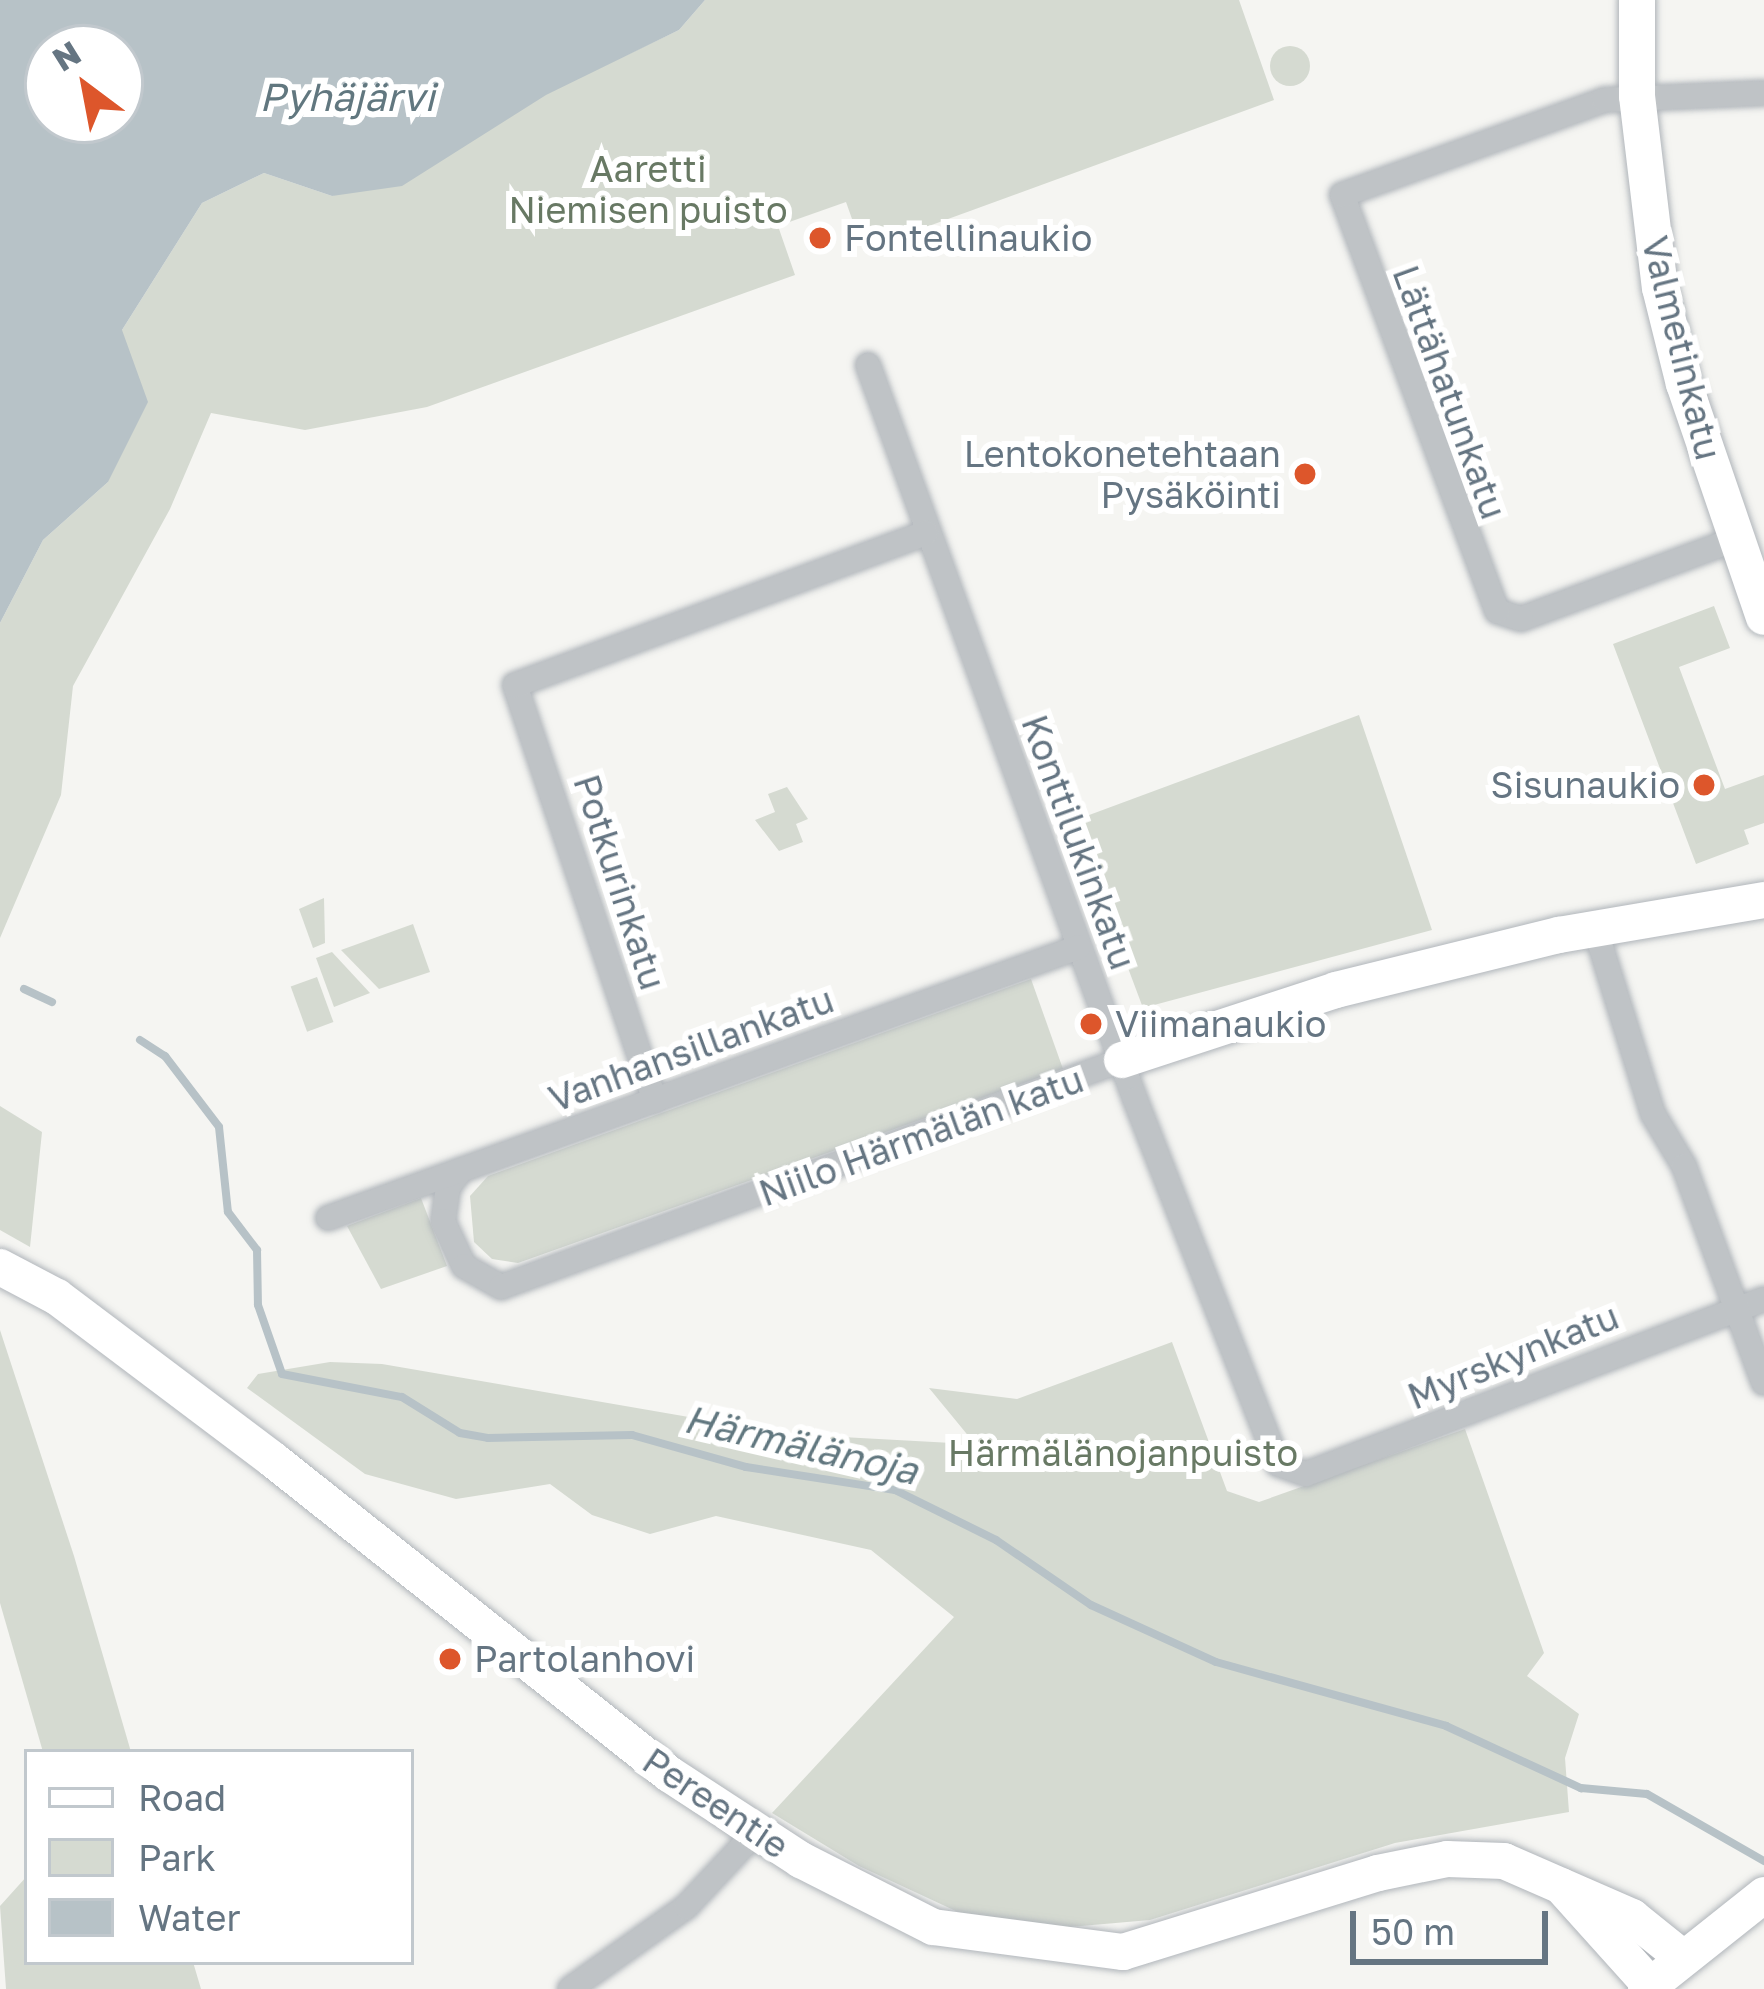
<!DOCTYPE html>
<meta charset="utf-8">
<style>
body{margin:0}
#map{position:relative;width:1764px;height:1989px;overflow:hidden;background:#f5f5f2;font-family:"Golos Text",sans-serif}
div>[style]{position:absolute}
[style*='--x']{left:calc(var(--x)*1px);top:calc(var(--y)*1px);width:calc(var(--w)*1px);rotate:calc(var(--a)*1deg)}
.green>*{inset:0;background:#d5dad1;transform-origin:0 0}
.round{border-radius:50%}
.water>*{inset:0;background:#b7c2c7}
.stream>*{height:8px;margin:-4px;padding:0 4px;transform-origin:4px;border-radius:4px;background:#b7c2c7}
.roads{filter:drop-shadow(0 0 3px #b1b6bb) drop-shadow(0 0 3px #b1b6bb)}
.street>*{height:24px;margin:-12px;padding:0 12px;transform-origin:12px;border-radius:12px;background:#bfc3c6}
.secondary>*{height:36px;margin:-18px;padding:0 18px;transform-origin:18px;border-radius:18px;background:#fff}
.dots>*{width:33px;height:33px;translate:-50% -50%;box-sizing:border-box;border:6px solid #fff;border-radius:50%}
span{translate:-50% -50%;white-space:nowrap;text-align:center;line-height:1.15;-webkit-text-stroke:12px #fff;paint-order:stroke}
.park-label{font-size:36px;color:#687964}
.poi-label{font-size:36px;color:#657582}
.left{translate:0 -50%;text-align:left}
.right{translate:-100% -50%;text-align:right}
.street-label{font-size:36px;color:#657582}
.water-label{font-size:39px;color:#61777f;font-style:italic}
.legend{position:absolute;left:24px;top:1749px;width:390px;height:216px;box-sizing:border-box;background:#fff;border:3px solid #c1c8cd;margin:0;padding:15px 21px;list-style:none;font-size:36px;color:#657582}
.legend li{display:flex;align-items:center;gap:24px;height:60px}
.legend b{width:60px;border:3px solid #c1c8cd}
.north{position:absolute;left:24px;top:24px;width:120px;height:120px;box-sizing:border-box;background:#fff;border:3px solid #c1c8cd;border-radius:50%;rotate:328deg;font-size:33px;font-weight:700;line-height:48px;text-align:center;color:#657582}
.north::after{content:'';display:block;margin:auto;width:42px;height:54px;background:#dd562b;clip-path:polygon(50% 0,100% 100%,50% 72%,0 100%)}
.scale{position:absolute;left:1350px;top:1911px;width:198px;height:54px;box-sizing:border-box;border:6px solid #657582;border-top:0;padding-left:15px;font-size:36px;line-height:42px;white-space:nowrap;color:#657582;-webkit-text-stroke:9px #fff;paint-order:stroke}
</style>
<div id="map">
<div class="green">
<div style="clip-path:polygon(705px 0,1239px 0,1274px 100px,863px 250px,846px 202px,778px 226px,795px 275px,427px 407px,305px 430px,211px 413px,170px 509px,73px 686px,61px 795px,0 938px,0 623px,43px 540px,108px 482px,122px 330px,202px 203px,264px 173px,332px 196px,679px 30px)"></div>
<div class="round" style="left:1270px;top:46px;width:40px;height:40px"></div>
<div style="clip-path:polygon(1714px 606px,1730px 648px,1679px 667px,1725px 789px,1764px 775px,1764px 823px,1744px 830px,1749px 844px,1696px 864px,1613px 644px)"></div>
<div style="clip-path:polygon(1359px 715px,1432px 930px,1143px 1008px,1073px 821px)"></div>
<div style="clip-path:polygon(787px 787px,808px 819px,796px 824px,803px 842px,779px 851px,755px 820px,775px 812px,768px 794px)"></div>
<div style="clip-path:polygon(324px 898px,325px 943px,313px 948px,299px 909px)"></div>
<div style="clip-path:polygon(413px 924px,430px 972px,379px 989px,341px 950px)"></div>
<div style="clip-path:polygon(332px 952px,370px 993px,334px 1007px,316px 958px)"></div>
<div style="left:317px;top:977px;width:48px;height:28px;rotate:70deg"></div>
<div style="clip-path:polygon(1031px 979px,1063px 1069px,518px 1263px,492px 1259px,474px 1242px,470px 1196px,488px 1176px)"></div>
<div style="clip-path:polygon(0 1106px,42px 1132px,30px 1247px,0 1230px)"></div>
<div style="clip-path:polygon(421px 1198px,447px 1266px,381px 1289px,347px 1226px)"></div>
<div style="clip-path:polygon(0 1330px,74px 1556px,131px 1752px,43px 1752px,0 1603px)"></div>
<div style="clip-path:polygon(1172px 1342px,1227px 1491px,1259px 1502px,1465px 1429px,1544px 1653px,1527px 1676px,1579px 1714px,1565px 1758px,1569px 1812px,1395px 1843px,1150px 1920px,1058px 1928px,973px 1919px,859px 1866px,772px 1813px,954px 1617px,871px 1550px,716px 1516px,650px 1534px,592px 1515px,550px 1484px,456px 1499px,365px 1474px,247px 1388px,258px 1374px,330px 1362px,382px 1364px,787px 1434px,952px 1443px,989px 1461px,929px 1388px,1017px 1399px)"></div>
<div style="clip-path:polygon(27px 1876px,27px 1962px,193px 1962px,201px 1989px,6px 1989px,0 1906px)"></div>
</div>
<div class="water">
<div style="clip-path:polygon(evenodd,0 0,705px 0,679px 30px,546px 95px,402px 186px,332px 196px,264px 173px,202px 203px,122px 330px,148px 402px,108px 482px,43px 540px,0 623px,0 0,48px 48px,120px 48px,120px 120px,48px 120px,48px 48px)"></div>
</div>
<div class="stream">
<div style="--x:24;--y:989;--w:31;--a:25"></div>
<div style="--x:140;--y:1040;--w:30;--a:33"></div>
<div style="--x:165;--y:1056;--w:89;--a:52.7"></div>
<div style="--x:219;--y:1127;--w:85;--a:84"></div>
<div style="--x:228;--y:1212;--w:48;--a:52.7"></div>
<div style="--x:257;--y:1250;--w:55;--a:89"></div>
<div style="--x:258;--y:1305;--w:73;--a:70.8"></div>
<div style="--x:282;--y:1374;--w:122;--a:10.9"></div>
<div style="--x:402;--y:1397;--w:68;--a:31.8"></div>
<div style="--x:460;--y:1433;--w:28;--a:10"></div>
<div style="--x:488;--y:1438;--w:144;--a:-1.2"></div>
<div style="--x:632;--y:1435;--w:118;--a:15.7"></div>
<div style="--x:746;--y:1467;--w:151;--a:8.8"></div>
<div style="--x:895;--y:1490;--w:113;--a:26.3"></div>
<div style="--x:996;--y:1540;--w:115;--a:34.4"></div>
<div style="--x:1091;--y:1605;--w:137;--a:24.5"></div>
<div style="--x:1216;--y:1662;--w:239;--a:15.5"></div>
<div style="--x:1446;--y:1726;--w:149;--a:24.7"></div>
<div style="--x:1581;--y:1788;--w:66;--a:5.2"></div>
<div style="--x:1647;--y:1794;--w:135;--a:29.8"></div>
</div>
<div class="roads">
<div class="street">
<div style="--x:868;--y:365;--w:781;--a:70.01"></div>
<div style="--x:1135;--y:1099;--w:392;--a:68.6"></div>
<div style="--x:1278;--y:1464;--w:30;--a:20"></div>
<div style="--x:1306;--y:1474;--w:490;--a:-20.9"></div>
<div style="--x:1736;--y:539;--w:229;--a:159.6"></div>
<div style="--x:1521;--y:619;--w:25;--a:-162"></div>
<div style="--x:1497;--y:611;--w:444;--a:-110.4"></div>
<div style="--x:1342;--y:195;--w:279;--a:-19.9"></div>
<div style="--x:1604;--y:100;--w:160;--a:-2.5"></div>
<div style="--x:1595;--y:928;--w:195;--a:72.7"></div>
<div style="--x:1653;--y:1114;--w:61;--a:59.2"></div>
<div style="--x:1684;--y:1166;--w:231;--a:69.8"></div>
<div style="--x:655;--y:1101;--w:439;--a:-108.6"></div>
<div style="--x:515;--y:685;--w:438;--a:-20.3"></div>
<div style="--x:461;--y:1170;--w:21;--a:127"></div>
<div style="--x:448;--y:1187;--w:34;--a:98"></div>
<div style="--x:443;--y:1221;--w:50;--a:65"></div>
<div style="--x:464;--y:1266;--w:43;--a:29.6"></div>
<div style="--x:501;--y:1287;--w:661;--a:-20.08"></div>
<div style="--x:328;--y:1218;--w:798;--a:-19.84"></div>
<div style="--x:570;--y:1989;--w:142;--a:-35.3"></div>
<div style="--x:686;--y:1907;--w:103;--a:-47"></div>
</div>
<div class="secondary">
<div style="--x:1637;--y:0;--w:96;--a:90"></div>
<div style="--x:1637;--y:96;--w:193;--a:83.2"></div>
<div style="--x:1660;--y:288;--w:99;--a:76"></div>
<div style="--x:1684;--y:384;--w:246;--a:71.1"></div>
<div style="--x:1122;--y:1060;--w:225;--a:-18.1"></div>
<div style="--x:1336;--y:990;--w:230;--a:-13.9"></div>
<div style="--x:1559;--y:935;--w:208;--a:-9.7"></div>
<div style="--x:0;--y:1267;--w:64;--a:27.8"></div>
<div style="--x:57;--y:1297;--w:269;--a:37"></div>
<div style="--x:272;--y:1459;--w:507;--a:38.43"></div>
<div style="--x:669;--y:1774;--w:158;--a:33.1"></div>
<div style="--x:801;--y:1860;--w:148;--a:26.9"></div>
<div style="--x:933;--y:1927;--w:192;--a:7.5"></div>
<div style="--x:1123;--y:1952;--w:267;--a:-17.2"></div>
<div style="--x:1378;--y:1873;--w:70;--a:-11.5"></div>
<div style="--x:1447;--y:1859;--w:57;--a:2"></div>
<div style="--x:1504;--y:1861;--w:140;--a:23.6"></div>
<div style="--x:1632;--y:1917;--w:65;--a:38.8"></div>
<div style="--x:1561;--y:1886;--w:133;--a:48"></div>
<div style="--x:1646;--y:1989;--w:151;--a:-38.5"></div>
</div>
</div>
<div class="dots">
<div style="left:820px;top:238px;background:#dd562b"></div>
<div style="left:1305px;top:474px;background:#dd562b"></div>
<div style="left:1704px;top:785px;background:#dd562b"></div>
<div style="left:1091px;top:1024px;background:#dd562b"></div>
<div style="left:450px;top:1659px;background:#dd562b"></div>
</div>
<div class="park-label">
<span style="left:648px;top:189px">Aaretti<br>Niemisen puisto</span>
<span style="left:1123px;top:1453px">Härmälänojanpuisto</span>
</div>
<div class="poi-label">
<span class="left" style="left:844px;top:238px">Fontellinaukio</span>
<span class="right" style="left:1281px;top:474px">Lentokonetehtaan<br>Pysäköinti</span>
<span class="right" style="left:1680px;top:785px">Sisunaukio</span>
<span class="left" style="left:1115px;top:1024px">Viimanaukio</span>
<span class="left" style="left:474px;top:1659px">Partolanhovi</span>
</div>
<div class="street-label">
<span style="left:1682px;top:348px;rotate:76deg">Valmetinkatu</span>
<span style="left:1450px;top:392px;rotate:70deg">Lättähatunkatu</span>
<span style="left:1079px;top:842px;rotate:70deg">Konttilukinkatu</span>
<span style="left:620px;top:882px;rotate:72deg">Potkurinkatu</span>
<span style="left:691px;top:1049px;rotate:-20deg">Vanhansillankatu</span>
<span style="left:921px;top:1136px;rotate:-20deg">Niilo Härmälän katu</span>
<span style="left:1513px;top:1356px;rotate:-22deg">Myrskynkatu</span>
<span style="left:716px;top:1803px;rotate:34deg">Pereentie</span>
</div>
<div class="water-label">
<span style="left:347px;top:97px">Pyhäjärvi</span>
<span style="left:801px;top:1445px;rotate:13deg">Härmälänoja</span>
</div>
<ul class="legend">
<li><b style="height:15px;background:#fff"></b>Road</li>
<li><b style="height:33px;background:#d5dad1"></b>Park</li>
<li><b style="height:33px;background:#b7c2c7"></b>Water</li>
</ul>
<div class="north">N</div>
<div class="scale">50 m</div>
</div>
